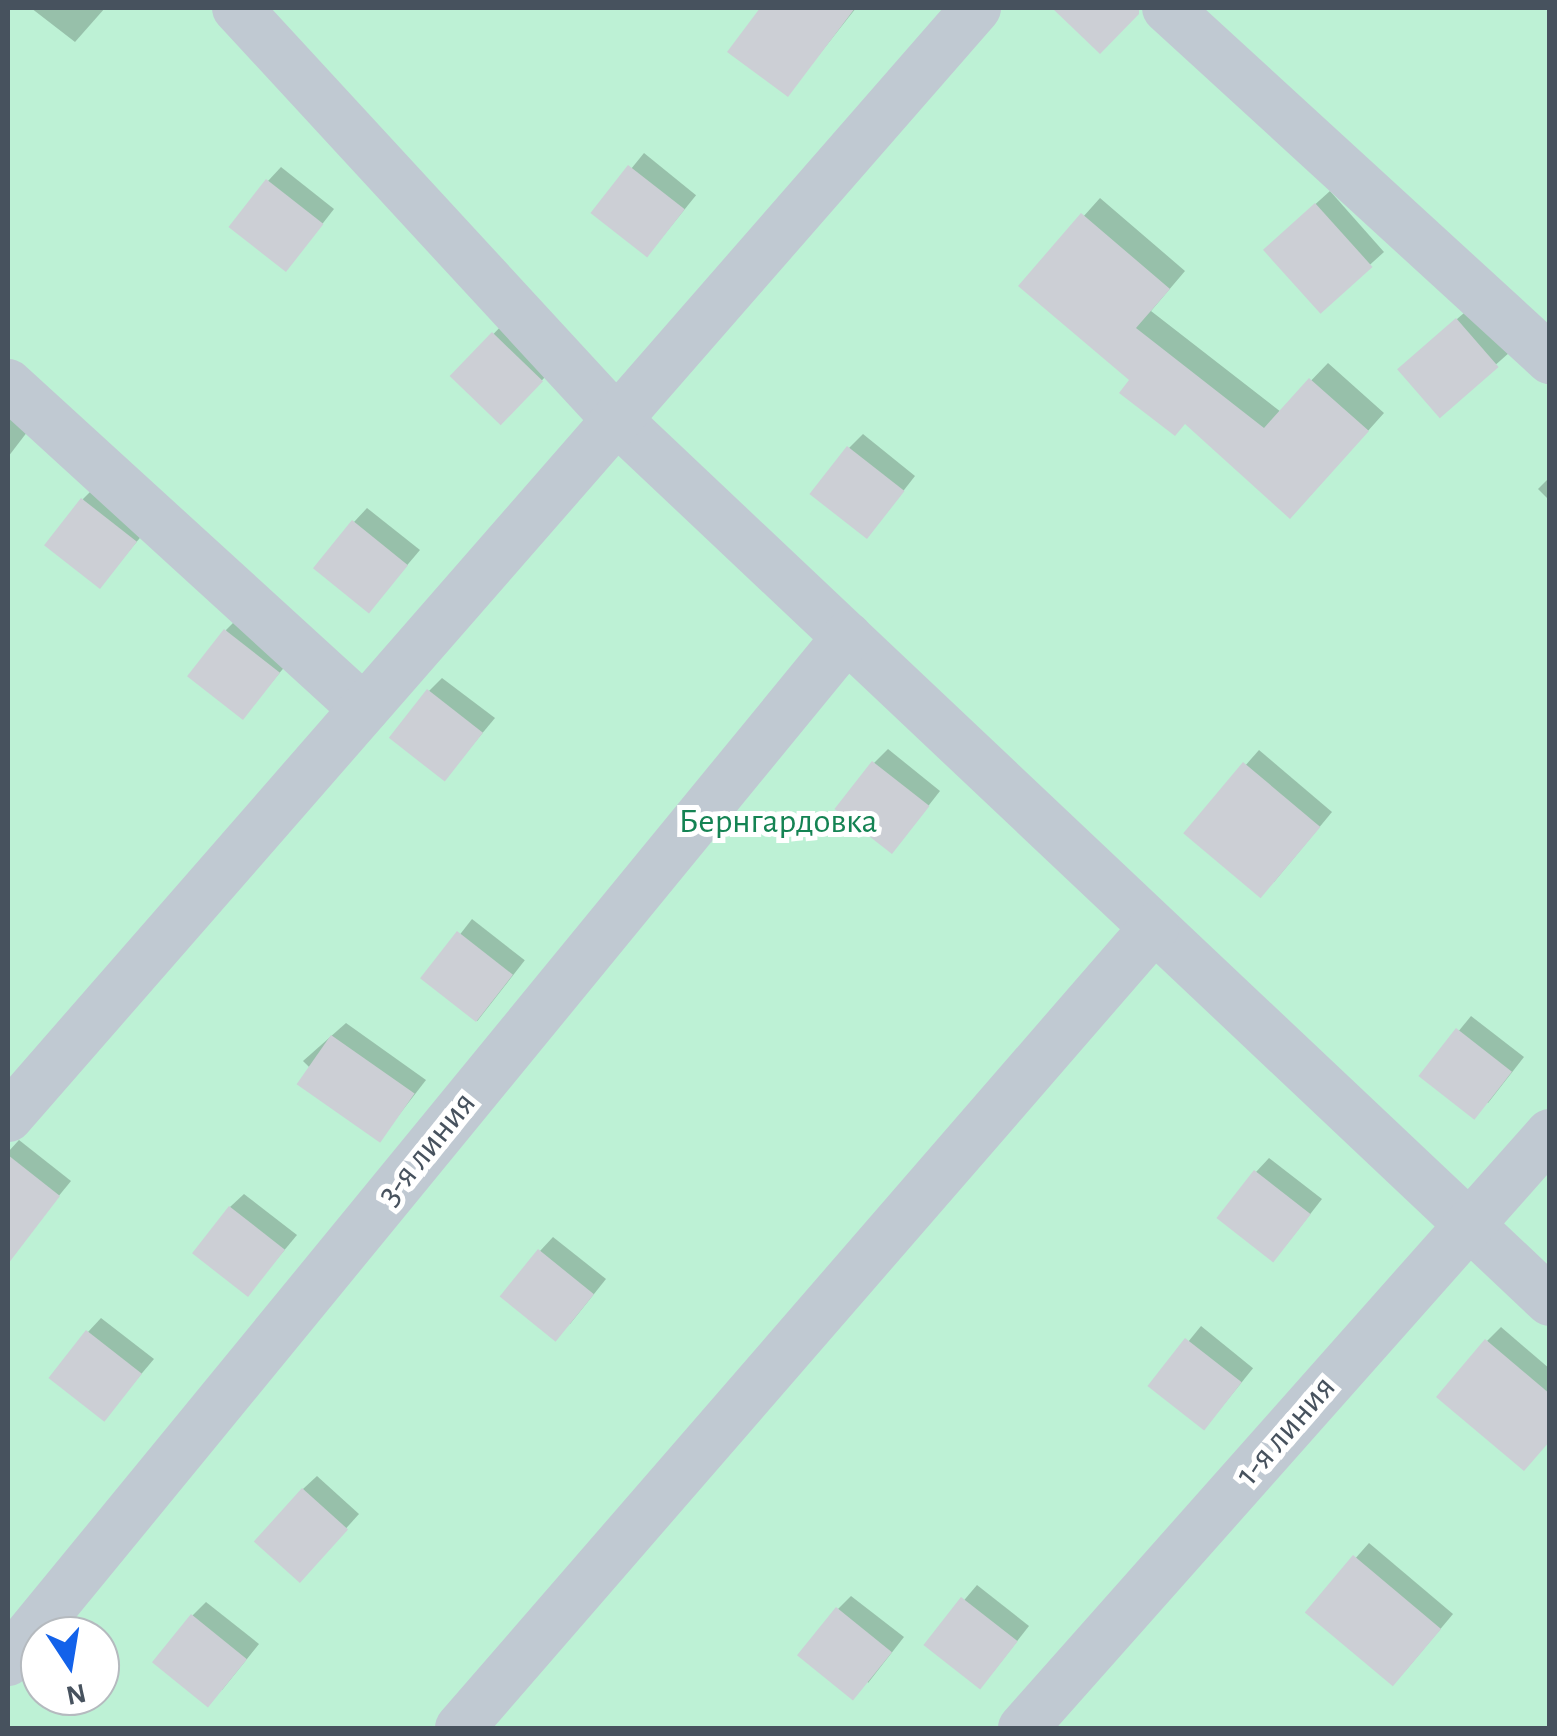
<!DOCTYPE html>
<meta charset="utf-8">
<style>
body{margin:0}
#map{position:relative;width:1557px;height:1736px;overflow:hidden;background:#f2f0f0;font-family:"Alegreya Sans",sans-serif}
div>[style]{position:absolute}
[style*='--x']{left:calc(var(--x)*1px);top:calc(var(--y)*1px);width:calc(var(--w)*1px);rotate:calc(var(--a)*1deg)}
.green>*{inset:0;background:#bdf1d5}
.shadow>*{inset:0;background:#0003;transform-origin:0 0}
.building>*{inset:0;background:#cccfd5;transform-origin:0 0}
.street>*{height:50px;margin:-25px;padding:0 25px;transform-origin:25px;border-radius:25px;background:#c0c9d2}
span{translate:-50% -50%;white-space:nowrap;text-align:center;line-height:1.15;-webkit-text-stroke:10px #fff;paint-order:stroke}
.park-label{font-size:35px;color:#148353}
.street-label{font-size:35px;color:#47525e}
.frame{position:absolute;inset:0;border:10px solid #47525e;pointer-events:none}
.north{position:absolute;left:20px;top:1616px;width:100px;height:100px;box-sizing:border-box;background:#fff;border:2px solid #b5babf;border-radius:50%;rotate:168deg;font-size:28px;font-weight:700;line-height:40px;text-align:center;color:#47525e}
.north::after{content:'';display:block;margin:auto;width:35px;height:45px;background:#1362ea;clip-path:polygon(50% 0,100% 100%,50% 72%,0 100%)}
</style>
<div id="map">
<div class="green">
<div style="clip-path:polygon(evenodd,8px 8px,1549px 8px,1549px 1728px,8px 1728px,8px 8px,40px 1636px,100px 1636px,100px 1696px,40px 1696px,40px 1636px)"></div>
</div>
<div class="shadow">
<div style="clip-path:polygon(31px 8px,105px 8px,75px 42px)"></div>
<div style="clip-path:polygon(763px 8px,856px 8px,788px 94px,730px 51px)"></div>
<div style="left:644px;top:153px;width:67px;height:78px;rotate:39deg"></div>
<div style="clip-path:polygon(281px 167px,334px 209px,298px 255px,268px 181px)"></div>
<div style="clip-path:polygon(1330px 191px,1384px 252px,1320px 310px,1280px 236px)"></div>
<div style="clip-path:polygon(1100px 198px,1185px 271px,1151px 311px,1281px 412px,1328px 363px,1384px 413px,1307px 499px,1187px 422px,1022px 285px)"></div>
<div style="clip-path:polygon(1471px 307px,1510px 352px,1439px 415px,1414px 356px)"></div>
<div style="left:507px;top:320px;width:67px;height:78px;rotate:44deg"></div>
<div style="clip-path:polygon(8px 408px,31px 427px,8px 457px)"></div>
<div style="clip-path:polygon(863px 434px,915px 476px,879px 522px,849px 448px)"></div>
<div style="clip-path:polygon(1550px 477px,1550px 501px,1538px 489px)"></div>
<div style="clip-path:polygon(96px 486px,149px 527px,99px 587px,83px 499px)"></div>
<div style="clip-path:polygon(367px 508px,420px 550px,370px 609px,354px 522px)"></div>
<div style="clip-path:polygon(239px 617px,292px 658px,242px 718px,226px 630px)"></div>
<div style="clip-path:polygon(442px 678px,495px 718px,445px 778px,429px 691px)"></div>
<div style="clip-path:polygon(888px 749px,940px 791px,904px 837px,874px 763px)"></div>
<div style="clip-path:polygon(1259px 750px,1332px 812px,1274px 882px,1186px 833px)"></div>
<div style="left:472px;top:919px;width:67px;height:77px;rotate:38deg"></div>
<div style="clip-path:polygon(1471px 1016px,1524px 1057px,1488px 1103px,1422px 1076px)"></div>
<div style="clip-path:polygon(346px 1023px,426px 1080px,381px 1138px,303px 1061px)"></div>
<div style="clip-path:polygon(19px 1140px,71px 1181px,22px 1241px,8px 1230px,8px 1152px)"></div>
<div style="clip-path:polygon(1269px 1158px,1322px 1199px,1286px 1245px,1256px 1172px)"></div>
<div style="clip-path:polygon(244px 1194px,297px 1235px,247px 1295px,230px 1207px)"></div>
<div style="clip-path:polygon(553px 1237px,606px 1279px,570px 1324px,540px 1251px)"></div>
<div style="clip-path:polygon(101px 1318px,154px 1359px,104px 1418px,88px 1332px)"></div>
<div style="left:1201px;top:1326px;width:67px;height:78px;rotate:39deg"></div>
<div style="clip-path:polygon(1501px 1327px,1550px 1369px,1550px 1440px,1487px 1341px)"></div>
<div style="clip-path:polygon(317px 1476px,359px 1514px,313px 1565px,303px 1489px)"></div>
<div style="clip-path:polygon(1369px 1543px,1453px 1614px,1406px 1670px,1308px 1612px)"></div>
<div style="clip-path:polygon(977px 1585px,1029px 1626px,993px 1672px,927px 1644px)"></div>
<div style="clip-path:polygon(851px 1596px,904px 1637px,868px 1683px,838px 1609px)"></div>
<div style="clip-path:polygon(206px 1602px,259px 1644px,222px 1690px,192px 1616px)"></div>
</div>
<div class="building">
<div style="clip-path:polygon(760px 8px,855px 8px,788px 97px,727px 52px)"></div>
<div style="clip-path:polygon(1052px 8px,1139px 8px,1139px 14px,1100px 54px)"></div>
<div style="left:628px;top:165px;width:72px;height:61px;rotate:38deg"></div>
<div style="left:266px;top:179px;width:73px;height:61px;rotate:38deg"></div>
<div style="left:1315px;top:203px;width:86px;height:70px;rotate:48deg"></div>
<div style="clip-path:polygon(1081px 213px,1170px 289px,1136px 328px,1264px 428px,1309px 378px,1369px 431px,1290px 519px,1185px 424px,1175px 436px,1119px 393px,1129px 380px,1018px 286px)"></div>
<div style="left:1456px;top:318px;width:65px;height:78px;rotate:49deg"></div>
<div style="left:492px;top:332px;width:71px;height:61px;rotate:44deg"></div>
<div style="left:847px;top:446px;width:73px;height:61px;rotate:38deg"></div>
<div style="left:81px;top:498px;width:71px;height:60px;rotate:38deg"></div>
<div style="left:352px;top:520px;width:72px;height:62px;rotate:39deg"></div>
<div style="left:224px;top:629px;width:71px;height:60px;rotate:38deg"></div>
<div style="left:427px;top:689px;width:71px;height:62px;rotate:38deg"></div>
<div style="left:872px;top:761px;width:73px;height:61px;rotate:38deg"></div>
<div style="left:1243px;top:762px;width:101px;height:93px;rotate:40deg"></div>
<div style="left:457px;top:931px;width:71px;height:60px;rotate:38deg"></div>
<div style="left:1456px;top:1028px;width:71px;height:61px;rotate:38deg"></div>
<div style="left:331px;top:1035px;width:102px;height:60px;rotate:35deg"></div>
<div style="clip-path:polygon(8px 1155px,60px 1196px,8px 1264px)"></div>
<div style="left:1254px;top:1170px;width:72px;height:61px;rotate:38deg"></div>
<div style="left:229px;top:1206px;width:71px;height:60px;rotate:38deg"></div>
<div style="left:538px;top:1249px;width:72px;height:61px;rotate:39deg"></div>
<div style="left:86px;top:1330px;width:71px;height:61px;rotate:38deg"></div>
<div style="left:1185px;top:1338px;width:72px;height:61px;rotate:38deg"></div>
<div style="clip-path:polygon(1485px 1339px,1550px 1394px,1550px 1441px,1524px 1471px,1436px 1397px)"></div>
<div style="left:302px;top:1488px;width:62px;height:72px;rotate:42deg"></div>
<div style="left:1353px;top:1555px;width:115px;height:75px;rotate:40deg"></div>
<div style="left:961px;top:1597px;width:72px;height:61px;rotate:38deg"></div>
<div style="left:836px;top:1607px;width:72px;height:62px;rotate:39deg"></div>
<div style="left:191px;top:1614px;width:72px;height:62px;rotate:39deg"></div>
</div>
<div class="street">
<div style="--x:237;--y:8;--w:560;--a:47.31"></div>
<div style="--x:617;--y:420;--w:1283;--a:43.36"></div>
<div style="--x:1167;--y:8;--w:520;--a:42.5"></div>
<div style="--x:8;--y:384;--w:482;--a:42.4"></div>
<div style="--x:8;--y:1117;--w:1472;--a:-48.88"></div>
<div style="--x:8;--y:1661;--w:1324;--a:-50.67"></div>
<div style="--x:460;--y:1728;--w:1059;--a:-49.06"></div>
<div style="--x:1023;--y:1728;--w:794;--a:-48.42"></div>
</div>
<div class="park-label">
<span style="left:778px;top:822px">Бернгардовка</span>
</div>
<div class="street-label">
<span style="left:427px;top:1149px;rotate:-51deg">3-я линия</span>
<span style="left:1286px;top:1431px;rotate:-49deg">1-я линия</span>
</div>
<div class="frame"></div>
<div class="north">N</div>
</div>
